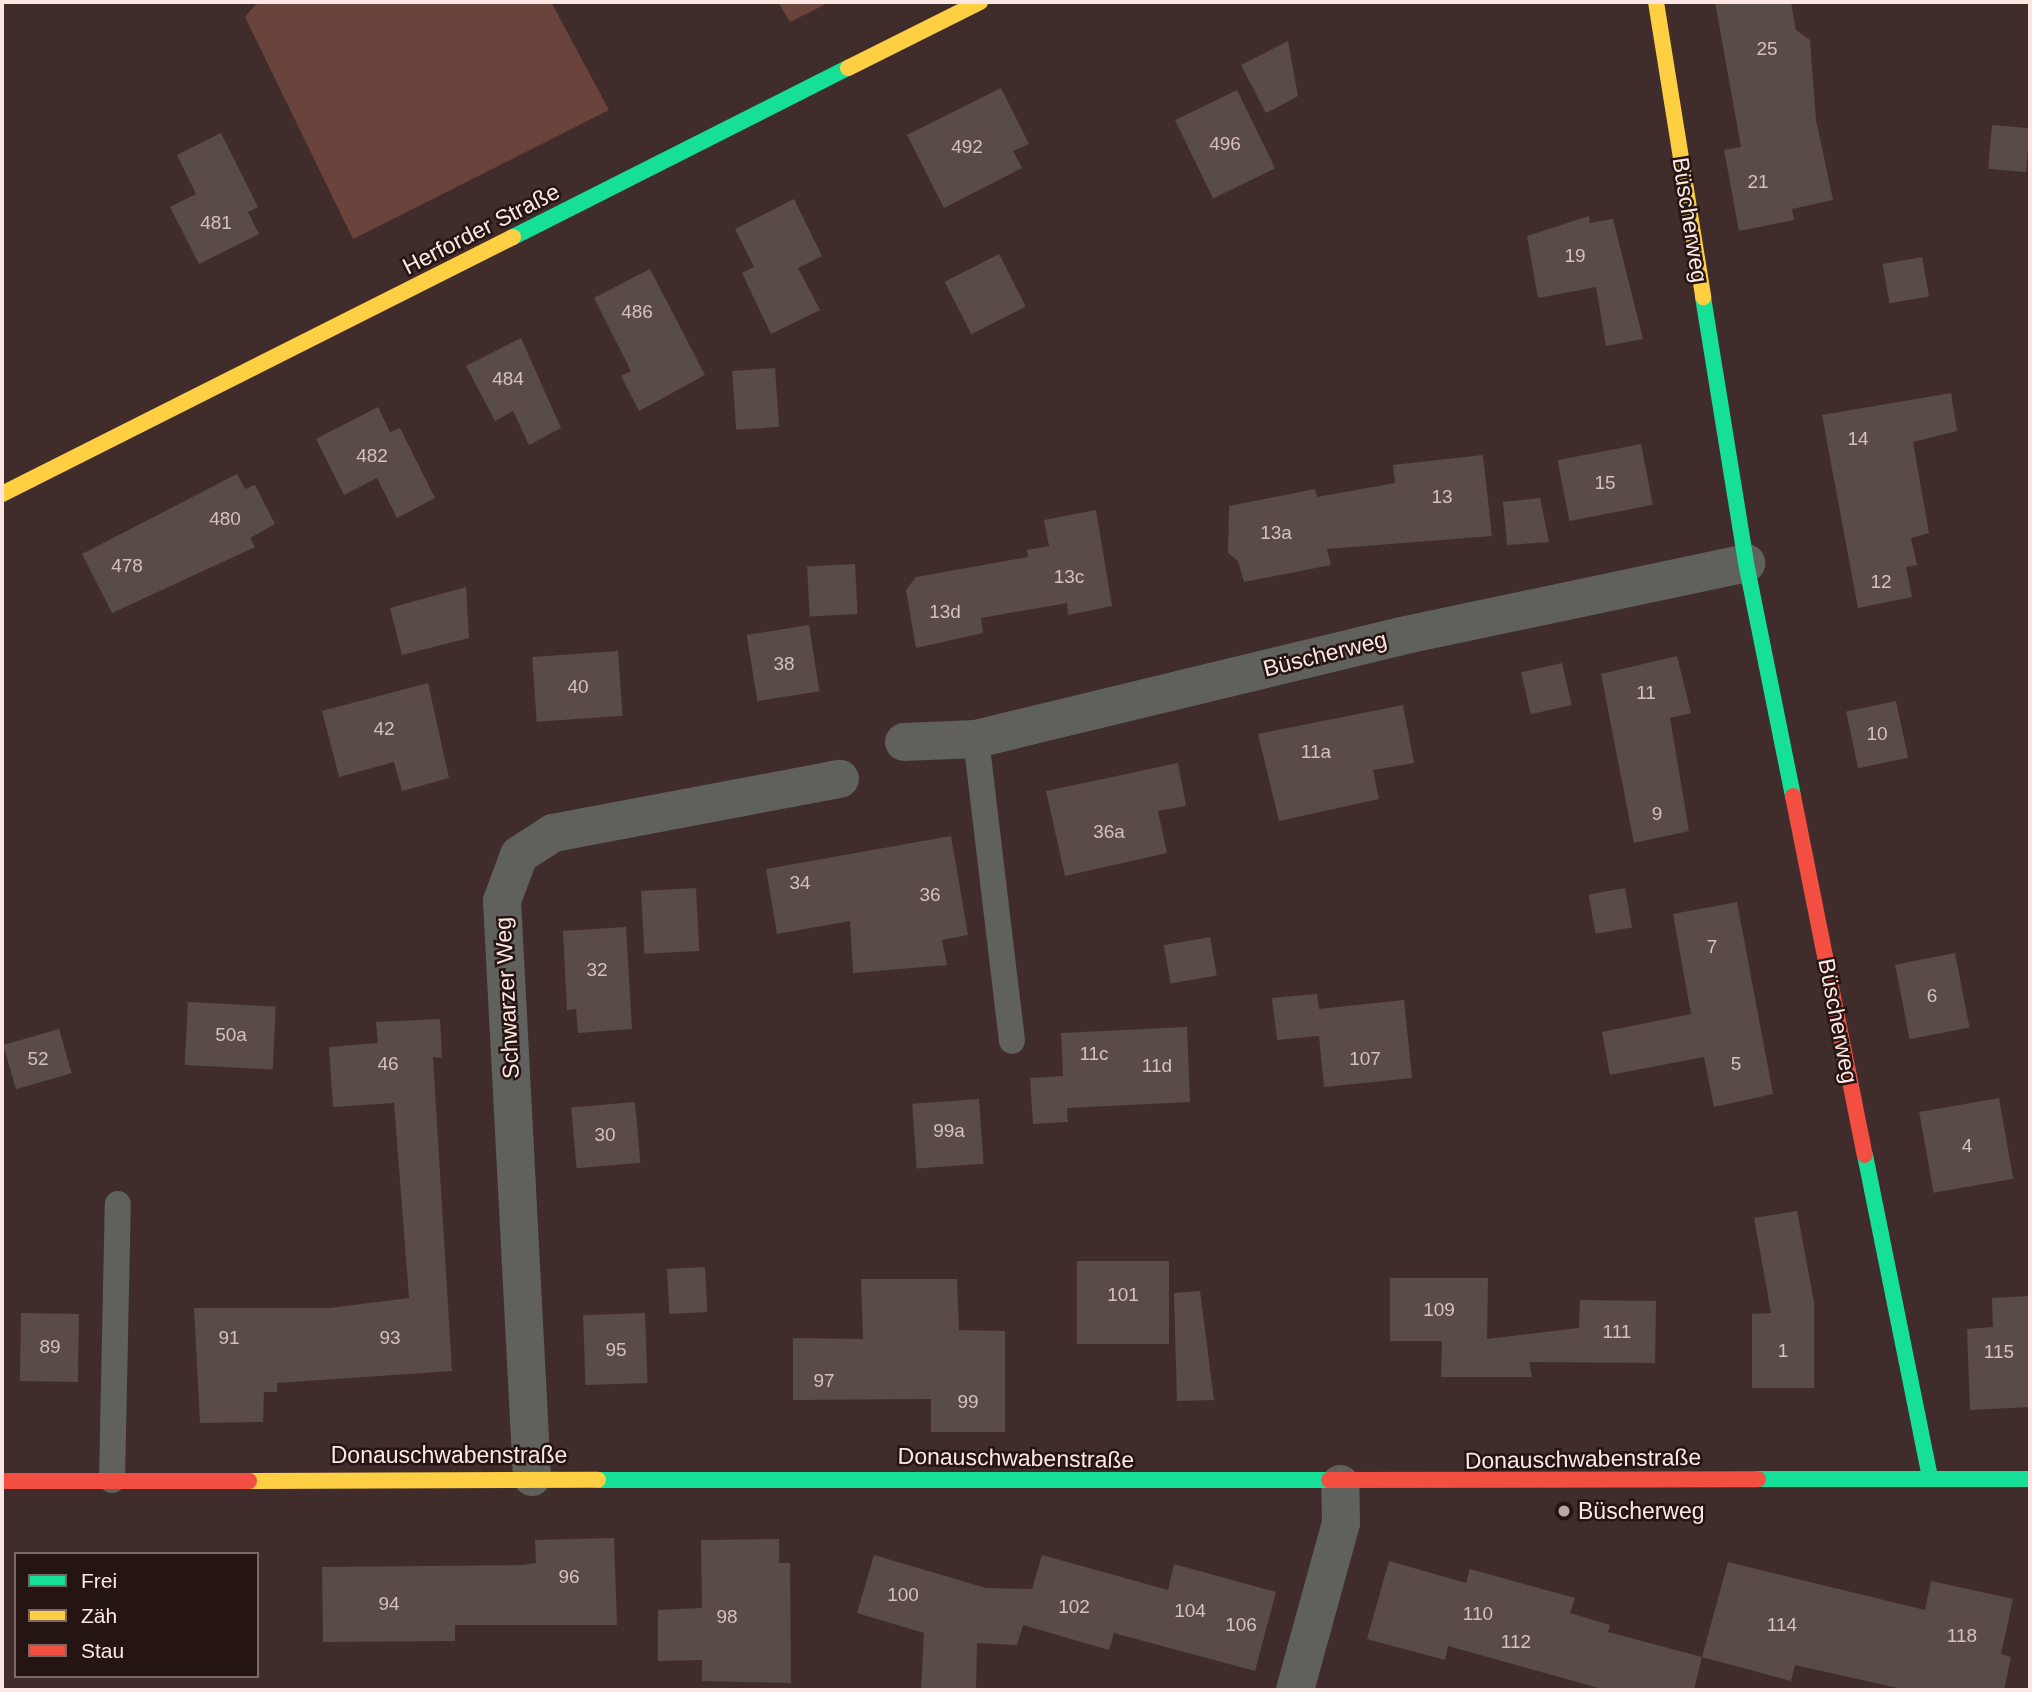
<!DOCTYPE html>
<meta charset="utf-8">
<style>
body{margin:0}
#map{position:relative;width:2032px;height:1692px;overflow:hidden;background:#402d2b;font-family:Helvetica,sans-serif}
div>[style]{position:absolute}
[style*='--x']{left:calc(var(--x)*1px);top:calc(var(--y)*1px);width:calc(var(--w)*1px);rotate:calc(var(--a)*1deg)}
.green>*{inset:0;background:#6a433d}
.building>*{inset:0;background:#594b46;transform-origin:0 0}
.lane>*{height:26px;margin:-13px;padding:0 13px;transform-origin:13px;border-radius:13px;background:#60615c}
.street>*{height:38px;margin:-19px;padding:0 19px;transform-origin:19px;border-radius:19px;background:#60615c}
.fast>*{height:16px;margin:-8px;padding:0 8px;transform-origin:8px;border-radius:8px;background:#16e098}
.slow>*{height:16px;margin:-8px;padding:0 8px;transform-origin:8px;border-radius:8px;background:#ffcf43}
.jam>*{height:16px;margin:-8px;padding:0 8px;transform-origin:8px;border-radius:8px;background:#f24e42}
.dots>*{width:19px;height:19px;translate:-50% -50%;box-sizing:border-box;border:4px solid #241513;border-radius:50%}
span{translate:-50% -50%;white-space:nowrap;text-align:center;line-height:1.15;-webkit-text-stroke:5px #241513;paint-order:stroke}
.number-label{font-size:19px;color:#d5c0bc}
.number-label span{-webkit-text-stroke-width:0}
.street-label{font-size:23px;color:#fee7e3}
.poi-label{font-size:23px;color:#fee7e3}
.left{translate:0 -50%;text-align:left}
.frame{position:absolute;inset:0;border:4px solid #fee7e3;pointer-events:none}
.legend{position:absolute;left:14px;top:1552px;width:245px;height:126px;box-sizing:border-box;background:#241513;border:2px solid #7b6966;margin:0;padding:9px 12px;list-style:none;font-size:21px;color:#fee7e3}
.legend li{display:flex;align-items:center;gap:14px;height:35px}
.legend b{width:35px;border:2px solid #7b6966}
</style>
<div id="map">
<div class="green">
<div style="clip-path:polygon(258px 2px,551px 2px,609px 110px,353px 239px,245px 17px)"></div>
<div style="clip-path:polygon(778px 2px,830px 2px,790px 22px)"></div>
</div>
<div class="building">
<div style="clip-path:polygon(1715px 2px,1791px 2px,1796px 30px,1810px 40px,1816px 120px,1833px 200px,1792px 209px,1794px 220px,1739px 231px,1724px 150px,1741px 147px)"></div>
<div style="clip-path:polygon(1288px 41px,1298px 96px,1266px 113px,1241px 65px)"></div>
<div style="clip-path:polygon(1001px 88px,1029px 144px,1013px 151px,1022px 168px,944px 208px,907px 135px)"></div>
<div style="left:1237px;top:90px;width:87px;height:69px;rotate:64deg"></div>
<div style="left:1992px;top:125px;width:38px;height:44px;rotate:5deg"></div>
<div style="clip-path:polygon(221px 133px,258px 207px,248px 212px,259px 234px,199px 264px,170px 207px,196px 194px,177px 155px)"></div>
<div style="clip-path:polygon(794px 199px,822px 256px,798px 268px,820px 310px,771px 334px,742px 273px,754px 267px,735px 229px)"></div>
<div style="clip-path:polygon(1589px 216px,1590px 223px,1613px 219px,1643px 339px,1606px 346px,1596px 287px,1538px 298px,1527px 236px)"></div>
<div style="left:999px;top:254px;width:59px;height:61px;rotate:63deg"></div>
<div style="left:1922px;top:257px;width:40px;height:40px;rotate:80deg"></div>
<div style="clip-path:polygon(650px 269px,705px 375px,639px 411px,621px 376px,631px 371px,594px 298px)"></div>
<div style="clip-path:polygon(521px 338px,561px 428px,529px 445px,513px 411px,495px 421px,466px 366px)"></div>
<div style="left:775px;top:368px;width:59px;height:43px;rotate:86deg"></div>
<div style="clip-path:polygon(1951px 393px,1957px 431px,1913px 442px,1929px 533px,1911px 538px,1917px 565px,1906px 567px,1912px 597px,1858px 608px,1822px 415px)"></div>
<div style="clip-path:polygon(378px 407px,390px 432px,400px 428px,435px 498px,397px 518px,377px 478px,344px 495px,316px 439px)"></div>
<div style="left:1641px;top:444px;width:62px;height:85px;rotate:79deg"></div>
<div style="clip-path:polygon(1483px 455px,1492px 536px,1327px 549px,1331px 565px,1244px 582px,1238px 561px,1228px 553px,1229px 506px,1315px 489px,1317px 497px,1395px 483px,1393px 465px)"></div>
<div style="clip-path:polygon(237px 474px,245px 489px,255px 485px,275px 524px,250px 538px,255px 547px,112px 613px,82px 554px)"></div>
<div style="clip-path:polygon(1540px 498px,1549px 542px,1507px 545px,1503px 502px)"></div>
<div style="clip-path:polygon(1096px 510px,1112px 606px,1068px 615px,1067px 603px,981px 618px,983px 633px,916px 648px,906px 590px,916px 577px,1028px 557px,1027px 550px,1049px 546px,1044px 520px)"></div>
<div style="left:855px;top:564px;width:50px;height:48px;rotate:87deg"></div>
<div style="clip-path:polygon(466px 587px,469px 638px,402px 655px,390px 608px)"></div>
<div style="left:809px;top:625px;width:67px;height:63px;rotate:81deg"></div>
<div style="left:618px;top:651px;width:65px;height:86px;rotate:86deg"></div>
<div style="clip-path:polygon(1677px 656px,1691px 713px,1670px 718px,1689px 831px,1634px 843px,1601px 674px)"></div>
<div style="left:1562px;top:663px;width:43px;height:42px;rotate:77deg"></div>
<div style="clip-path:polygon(428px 683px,449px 778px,402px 791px,394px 762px,339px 777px,322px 711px)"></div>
<div style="left:1896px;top:701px;width:58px;height:51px;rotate:78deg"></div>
<div style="clip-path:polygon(1403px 705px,1414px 763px,1373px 770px,1379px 799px,1279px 821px,1258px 734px)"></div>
<div style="clip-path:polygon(1178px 763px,1186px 806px,1158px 811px,1167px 853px,1065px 876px,1046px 791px)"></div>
<div style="clip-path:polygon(951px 836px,968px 935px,942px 940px,947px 965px,853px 973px,850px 921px,777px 934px,766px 869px)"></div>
<div style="left:696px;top:888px;width:63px;height:55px;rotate:87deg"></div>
<div style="left:1625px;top:888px;width:40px;height:37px;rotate:80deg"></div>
<div style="clip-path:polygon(1737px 902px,1773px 1094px,1714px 1107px,1704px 1057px,1610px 1075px,1602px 1032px,1691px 1014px,1673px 914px)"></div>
<div style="clip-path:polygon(626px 927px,632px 1029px,578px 1033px,576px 1009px,567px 1010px,563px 931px)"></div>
<div style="left:1210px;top:937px;width:39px;height:47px;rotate:80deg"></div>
<div style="left:1955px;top:953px;width:76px;height:61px;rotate:79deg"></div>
<div style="clip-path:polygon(1317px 994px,1319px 1009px,1404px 1000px,1412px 1078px,1324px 1087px,1319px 1036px,1277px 1040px,1272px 998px)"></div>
<div style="left:188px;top:1002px;width:88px;height:63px;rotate:3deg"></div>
<div style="clip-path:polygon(440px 1019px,442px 1058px,433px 1057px,452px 1371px,277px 1383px,277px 1392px,264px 1392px,263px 1422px,200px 1423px,194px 1308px,330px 1308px,409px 1298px,394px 1103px,333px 1107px,329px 1047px,378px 1043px,376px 1022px)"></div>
<div style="clip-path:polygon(1187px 1027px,1190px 1102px,1067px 1108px,1068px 1122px,1033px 1124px,1030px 1078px,1063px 1076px,1061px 1033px)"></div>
<div style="left:59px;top:1029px;width:46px;height:58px;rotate:74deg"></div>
<div style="left:1999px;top:1098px;width:82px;height:81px;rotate:80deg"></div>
<div style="left:979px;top:1099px;width:65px;height:67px;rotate:86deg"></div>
<div style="left:635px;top:1102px;width:61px;height:64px;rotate:85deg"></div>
<div style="clip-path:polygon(1797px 1211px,1814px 1302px,1814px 1388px,1752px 1388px,1752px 1314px,1771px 1313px,1754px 1218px)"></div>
<div style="left:1077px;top:1261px;width:92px;height:83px"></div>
<div style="left:705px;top:1267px;width:45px;height:38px;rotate:87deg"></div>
<div style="clip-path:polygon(1390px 1278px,1488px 1278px,1487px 1339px,1579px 1328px,1580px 1300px,1656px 1301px,1655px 1363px,1529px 1362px,1532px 1377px,1441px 1377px,1442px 1341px,1390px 1341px)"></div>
<div style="clip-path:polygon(861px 1279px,957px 1279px,959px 1330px,1005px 1331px,1005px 1432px,931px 1432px,931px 1399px,793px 1400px,793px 1338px,863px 1339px)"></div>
<div style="clip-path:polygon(1200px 1291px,1214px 1400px,1177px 1401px,1174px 1293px)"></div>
<div style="clip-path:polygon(2030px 1296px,2030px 1407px,1970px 1410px,1967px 1329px,1993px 1327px,1992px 1298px)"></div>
<div style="left:21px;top:1313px;width:58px;height:68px;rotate:1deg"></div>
<div style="left:645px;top:1313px;width:70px;height:62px;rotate:88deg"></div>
<div style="clip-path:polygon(614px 1538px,617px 1625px,455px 1625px,455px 1641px,323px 1642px,322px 1567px,523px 1565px,536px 1563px,535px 1540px)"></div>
<div style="clip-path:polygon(779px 1539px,779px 1563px,790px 1563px,791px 1683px,702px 1681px,702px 1660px,658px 1661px,658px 1610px,702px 1608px,701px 1540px)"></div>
<div style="clip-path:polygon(874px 1555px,986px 1588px,1032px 1589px,1042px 1555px,1168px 1590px,1174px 1564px,1276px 1592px,1255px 1671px,1114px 1633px,1109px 1650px,1023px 1625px,1017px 1645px,977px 1643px,976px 1690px,921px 1690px,924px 1633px,857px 1613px)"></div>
<div style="clip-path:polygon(1389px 1561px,1466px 1583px,1470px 1569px,1575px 1598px,1570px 1613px,1610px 1625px,1608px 1632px,1702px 1657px,1694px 1690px,1606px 1690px,1448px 1646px,1445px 1660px,1367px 1639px)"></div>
<div style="clip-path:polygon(1728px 1562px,1925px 1610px,1931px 1581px,2013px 1599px,2001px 1654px,2011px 1657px,2004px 1690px,1907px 1690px,1795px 1665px,1791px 1681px,1702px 1657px)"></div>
</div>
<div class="lane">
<div style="--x:976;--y:739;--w:304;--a:83.2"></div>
<div style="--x:112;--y:1480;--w:276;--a:-88.8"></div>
</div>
<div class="street">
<div style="--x:904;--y:742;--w:72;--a:-2.4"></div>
<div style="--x:976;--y:739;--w:437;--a:-13.6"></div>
<div style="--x:1401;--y:636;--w:353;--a:-11.9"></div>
<div style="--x:532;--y:1477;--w:577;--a:-92.98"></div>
<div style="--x:502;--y:901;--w:49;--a:-69.7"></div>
<div style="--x:519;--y:855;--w:40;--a:-32.9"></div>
<div style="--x:553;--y:833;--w:292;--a:-10.7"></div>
<div style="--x:1295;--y:1690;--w:173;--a:-74.6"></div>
<div style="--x:1341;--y:1523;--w:39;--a:-91"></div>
</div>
<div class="fast">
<div style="--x:513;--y:237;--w:375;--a:-26.8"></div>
<div style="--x:1703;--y:297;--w:269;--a:80.8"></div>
<div style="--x:1746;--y:563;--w:238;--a:78.6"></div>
<div style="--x:1865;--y:1155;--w:329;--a:78.6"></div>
<div style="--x:1758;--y:1479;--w:272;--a:0"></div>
<div style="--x:598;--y:1480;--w:731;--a:0"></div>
</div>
<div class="slow">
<div style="--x:1656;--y:2;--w:299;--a:80.9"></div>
<div style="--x:848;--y:68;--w:148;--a:-26.6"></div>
<div style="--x:2;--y:494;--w:572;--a:-26.7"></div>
<div style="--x:249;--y:1481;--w:349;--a:-0.2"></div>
</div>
<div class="jam">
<div style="--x:1793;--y:796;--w:366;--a:78.7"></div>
<div style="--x:1329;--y:1480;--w:429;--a:-0.1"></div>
<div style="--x:2;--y:1481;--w:247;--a:0"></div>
</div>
<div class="dots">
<div style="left:1564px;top:1511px;background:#bca6a3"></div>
</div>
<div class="number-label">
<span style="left:1767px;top:49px">25</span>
<span style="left:1225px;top:144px">496</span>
<span style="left:967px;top:147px">492</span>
<span style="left:1758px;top:182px">21</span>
<span style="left:216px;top:223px">481</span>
<span style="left:1575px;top:256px">19</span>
<span style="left:637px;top:312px">486</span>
<span style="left:508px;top:379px">484</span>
<span style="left:1858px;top:439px">14</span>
<span style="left:372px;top:456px">482</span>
<span style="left:1605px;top:483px">15</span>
<span style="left:1442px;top:497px">13</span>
<span style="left:225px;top:519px">480</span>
<span style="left:1276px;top:533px">13a</span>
<span style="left:127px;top:566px">478</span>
<span style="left:1069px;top:577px">13c</span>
<span style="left:1881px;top:582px">12</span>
<span style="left:945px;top:612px">13d</span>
<span style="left:784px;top:664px">38</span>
<span style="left:578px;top:687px">40</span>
<span style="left:1646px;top:693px">11</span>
<span style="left:384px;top:729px">42</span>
<span style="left:1877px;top:734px">10</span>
<span style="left:1316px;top:752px">11a</span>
<span style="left:1657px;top:814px">9</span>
<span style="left:1109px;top:832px">36a</span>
<span style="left:800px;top:883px">34</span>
<span style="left:930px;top:895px">36</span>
<span style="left:1712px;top:947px">7</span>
<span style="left:597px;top:970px">32</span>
<span style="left:1932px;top:996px">6</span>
<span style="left:231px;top:1035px">50a</span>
<span style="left:1094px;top:1054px">11c</span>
<span style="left:38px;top:1059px">52</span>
<span style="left:1365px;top:1059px">107</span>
<span style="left:388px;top:1064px">46</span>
<span style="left:1736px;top:1064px">5</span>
<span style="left:1157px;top:1066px">11d</span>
<span style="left:949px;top:1131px">99a</span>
<span style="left:605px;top:1135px">30</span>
<span style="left:1967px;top:1146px">4</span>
<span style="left:1123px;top:1295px">101</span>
<span style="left:1439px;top:1310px">109</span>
<span style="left:1617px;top:1332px">111</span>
<span style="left:229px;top:1338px">91</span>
<span style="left:390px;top:1338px">93</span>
<span style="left:50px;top:1347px">89</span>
<span style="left:616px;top:1350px">95</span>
<span style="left:1783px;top:1351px">1</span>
<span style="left:1999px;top:1352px">115</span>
<span style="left:824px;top:1381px">97</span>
<span style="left:968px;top:1402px">99</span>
<span style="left:569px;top:1577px">96</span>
<span style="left:903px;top:1595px">100</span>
<span style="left:389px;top:1604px">94</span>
<span style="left:1074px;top:1607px">102</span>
<span style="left:1190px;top:1611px">104</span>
<span style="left:1478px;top:1614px">110</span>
<span style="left:727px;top:1617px">98</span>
<span style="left:1241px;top:1625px">106</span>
<span style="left:1782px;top:1625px">114</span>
<span style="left:1962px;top:1636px">118</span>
<span style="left:1516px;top:1642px">112</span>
</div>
<div class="street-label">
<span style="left:1690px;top:220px;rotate:81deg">Büscherweg</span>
<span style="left:481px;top:229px;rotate:-27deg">Herforder Straße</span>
<span style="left:1325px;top:654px;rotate:-14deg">Büscherweg</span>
<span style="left:507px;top:998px;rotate:-93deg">Schwarzer Weg</span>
<span style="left:1838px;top:1021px;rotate:79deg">Büscherweg</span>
<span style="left:449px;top:1455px">Donauschwabenstraße</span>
<span style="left:1016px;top:1458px;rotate:1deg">Donauschwabenstraße</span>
<span style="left:1583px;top:1459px;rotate:-1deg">Donauschwabenstraße</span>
</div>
<div class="poi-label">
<span class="left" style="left:1578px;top:1511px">Büscherweg</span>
</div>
<div class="frame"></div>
<ul class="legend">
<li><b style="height:9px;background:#16e098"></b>Frei</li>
<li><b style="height:9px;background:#ffcf43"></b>Zäh</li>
<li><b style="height:9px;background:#f24e42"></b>Stau</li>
</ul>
</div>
